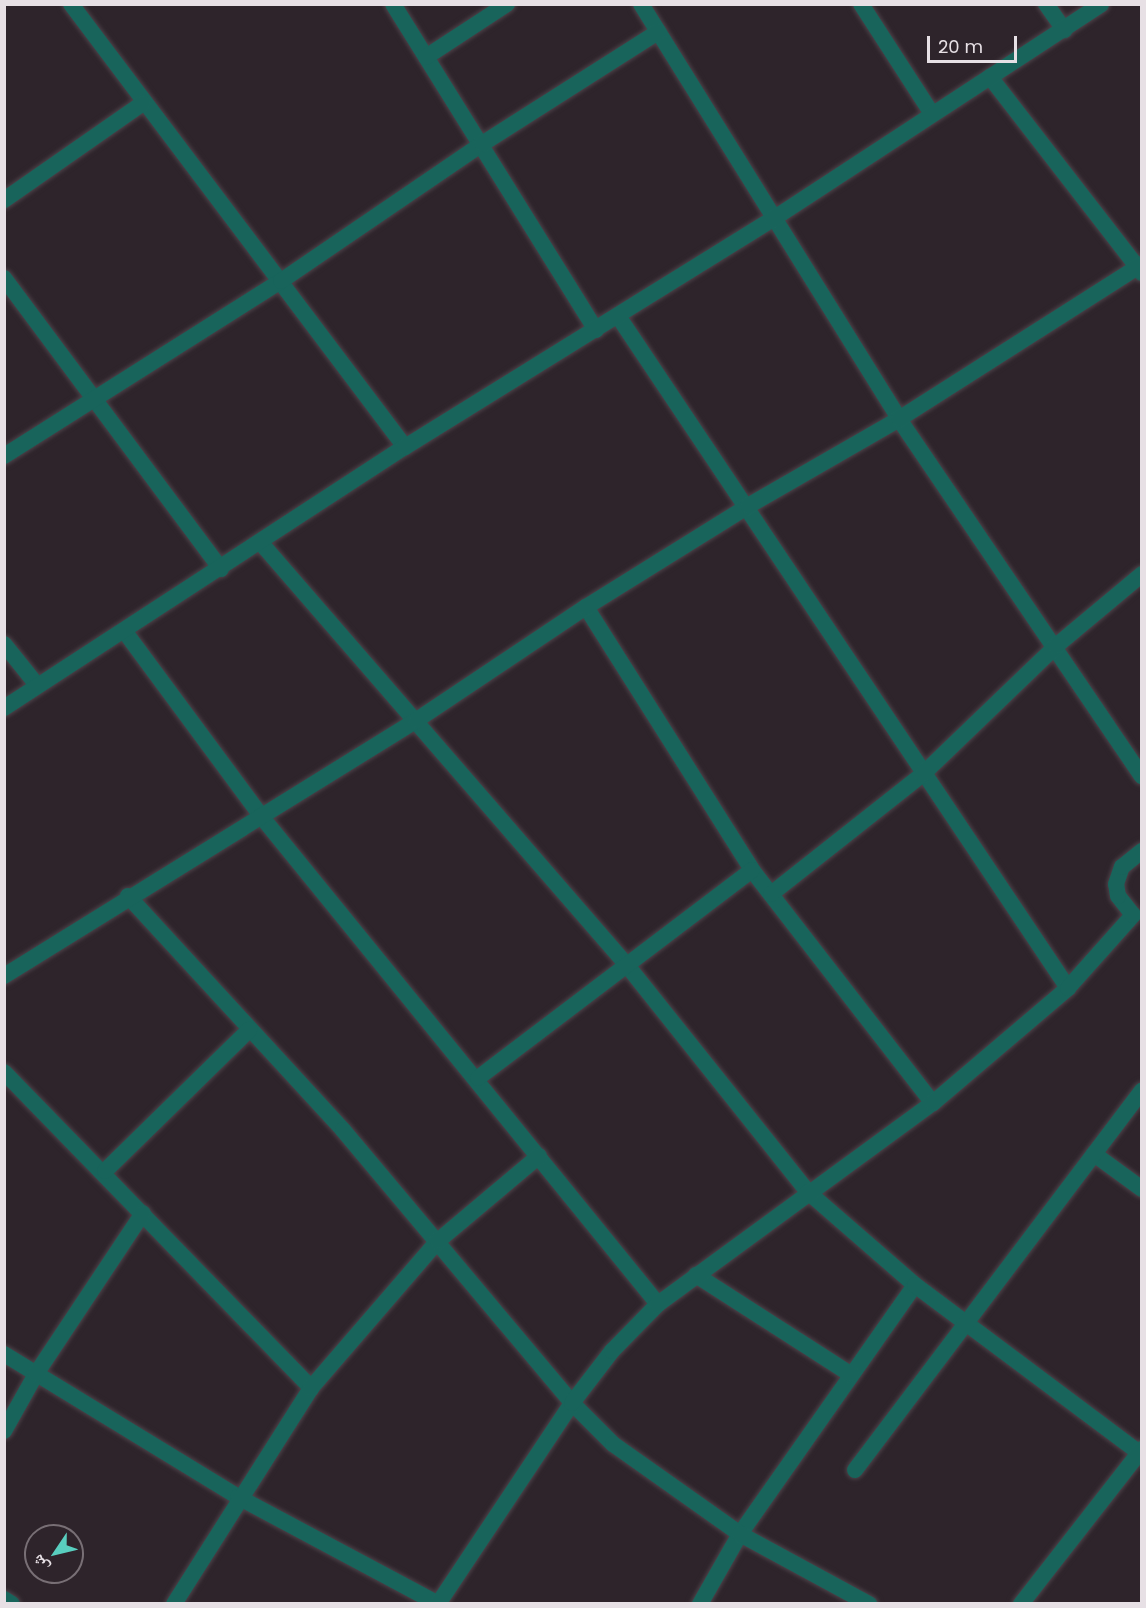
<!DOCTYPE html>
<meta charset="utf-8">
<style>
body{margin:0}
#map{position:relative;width:1146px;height:1608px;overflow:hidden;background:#2e242b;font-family:Poppins,"Noto Naskh Arabic",sans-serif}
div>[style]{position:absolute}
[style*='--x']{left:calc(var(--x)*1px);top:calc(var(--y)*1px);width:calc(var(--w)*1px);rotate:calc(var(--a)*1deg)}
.roads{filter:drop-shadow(0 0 2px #4c4249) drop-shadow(0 0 2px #4c4249)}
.minor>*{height:16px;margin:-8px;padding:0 8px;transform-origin:8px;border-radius:8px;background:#18645b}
span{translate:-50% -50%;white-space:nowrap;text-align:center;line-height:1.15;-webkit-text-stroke:6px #2e242b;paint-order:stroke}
.frame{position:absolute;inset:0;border:6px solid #e7e0e5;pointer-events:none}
.north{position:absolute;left:24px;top:1524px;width:60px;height:60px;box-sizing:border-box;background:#2e242b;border:2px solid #786f75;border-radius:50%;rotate:235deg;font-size:16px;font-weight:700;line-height:24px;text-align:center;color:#e7e0e5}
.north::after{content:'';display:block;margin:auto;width:21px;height:27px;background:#59cebf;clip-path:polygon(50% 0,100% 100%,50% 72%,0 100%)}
.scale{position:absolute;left:927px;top:36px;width:90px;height:27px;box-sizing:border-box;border:3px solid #e7e0e5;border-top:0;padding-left:8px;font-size:18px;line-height:21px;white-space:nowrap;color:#e7e0e5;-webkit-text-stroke:4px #2e242b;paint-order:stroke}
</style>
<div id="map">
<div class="roads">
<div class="minor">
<div style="--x:71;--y:4;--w:555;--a:52.99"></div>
<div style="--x:393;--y:4;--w:384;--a:58.1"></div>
<div style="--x:641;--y:4;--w:489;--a:58.1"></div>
<div style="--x:899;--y:419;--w:432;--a:55.8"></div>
<div style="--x:861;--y:4;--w:129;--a:57.1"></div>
<div style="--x:1046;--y:4;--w:32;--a:55"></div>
<div style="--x:426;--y:57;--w:97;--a:-33.2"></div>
<div style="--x:990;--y:77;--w:248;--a:52.2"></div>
<div style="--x:4;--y:200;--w:169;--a:-34.9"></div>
<div style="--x:4;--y:278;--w:363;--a:53.3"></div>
<div style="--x:618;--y:316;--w:809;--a:56.19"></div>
<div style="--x:4;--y:456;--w:328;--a:-32.3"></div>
<div style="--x:281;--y:281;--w:243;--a:-34.3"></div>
<div style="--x:482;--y:144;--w:209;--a:-32.5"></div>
<div style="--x:261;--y:543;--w:557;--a:49.08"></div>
<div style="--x:626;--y:964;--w:292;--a:51.4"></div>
<div style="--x:808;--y:1192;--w:142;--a:41"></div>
<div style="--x:915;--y:1285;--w:304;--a:125.1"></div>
<div style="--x:740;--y:1534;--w:81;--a:119.7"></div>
<div style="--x:586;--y:607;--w:311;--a:57.7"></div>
<div style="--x:752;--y:870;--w:295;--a:52.2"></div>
<div style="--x:125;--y:632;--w:229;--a:53.5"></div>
<div style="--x:261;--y:816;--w:629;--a:50.87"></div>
<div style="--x:4;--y:644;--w:53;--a:51.2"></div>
<div style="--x:4;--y:708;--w:478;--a:-33.1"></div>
<div style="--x:405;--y:447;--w:433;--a:-31.8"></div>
<div style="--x:773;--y:219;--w:392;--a:-33.2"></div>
<div style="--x:771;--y:894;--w:194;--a:-38.3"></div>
<div style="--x:923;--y:774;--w:185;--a:-43.9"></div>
<div style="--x:1056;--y:646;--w:112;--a:-39.9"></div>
<div style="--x:128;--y:896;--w:318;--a:47.4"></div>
<div style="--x:343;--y:1130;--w:356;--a:50"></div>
<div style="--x:572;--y:1403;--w:58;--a:45"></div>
<div style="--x:613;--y:1444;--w:156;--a:35.3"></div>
<div style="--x:740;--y:1534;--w:147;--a:28.5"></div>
<div style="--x:4;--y:976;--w:486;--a:-31.8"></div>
<div style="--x:417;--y:720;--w:203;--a:-33.8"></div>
<div style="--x:586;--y:607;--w:191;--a:-31.9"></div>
<div style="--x:748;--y:506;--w:174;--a:-29.9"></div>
<div style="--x:899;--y:419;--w:288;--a:-32.5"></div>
<div style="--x:4;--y:1072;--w:441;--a:45.8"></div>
<div style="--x:478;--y:1078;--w:344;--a:-37.2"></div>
<div style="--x:1094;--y:1154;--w:59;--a:36.1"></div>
<div style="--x:105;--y:1171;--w:202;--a:-44.4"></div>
<div style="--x:696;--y:1275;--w:183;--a:32.7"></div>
<div style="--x:915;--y:1285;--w:284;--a:36.8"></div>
<div style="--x:4;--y:1354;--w:274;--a:31.4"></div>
<div style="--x:238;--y:1497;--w:227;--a:28.1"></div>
<div style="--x:4;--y:1431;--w:65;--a:-60.7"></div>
<div style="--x:36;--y:1374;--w:193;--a:-56.4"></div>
<div style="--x:855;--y:1470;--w:476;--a:-52.9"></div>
<div style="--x:4;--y:1599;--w:9;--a:32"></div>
<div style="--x:174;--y:1604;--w:256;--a:-57.6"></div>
<div style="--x:311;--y:1388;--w:194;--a:-49.2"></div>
<div style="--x:438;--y:1241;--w:132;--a:-40.1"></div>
<div style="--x:438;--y:1604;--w:242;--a:-56.3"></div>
<div style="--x:572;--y:1403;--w:66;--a:-52.4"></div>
<div style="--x:612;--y:1351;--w:66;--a:-45.6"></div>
<div style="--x:658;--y:1304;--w:341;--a:-36.2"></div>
<div style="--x:933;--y:1103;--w:177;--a:-40.4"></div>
<div style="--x:1068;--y:988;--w:98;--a:-48.3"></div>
<div style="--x:1133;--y:915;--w:24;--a:-128"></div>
<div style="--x:1118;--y:896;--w:12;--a:-99"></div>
<div style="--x:1116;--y:884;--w:18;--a:-71"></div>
<div style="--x:1122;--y:867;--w:26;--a:-39"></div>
<div style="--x:1021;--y:1604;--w:197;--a:-52"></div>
</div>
</div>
<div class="frame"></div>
<div class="north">ش</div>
<div class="scale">20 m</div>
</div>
